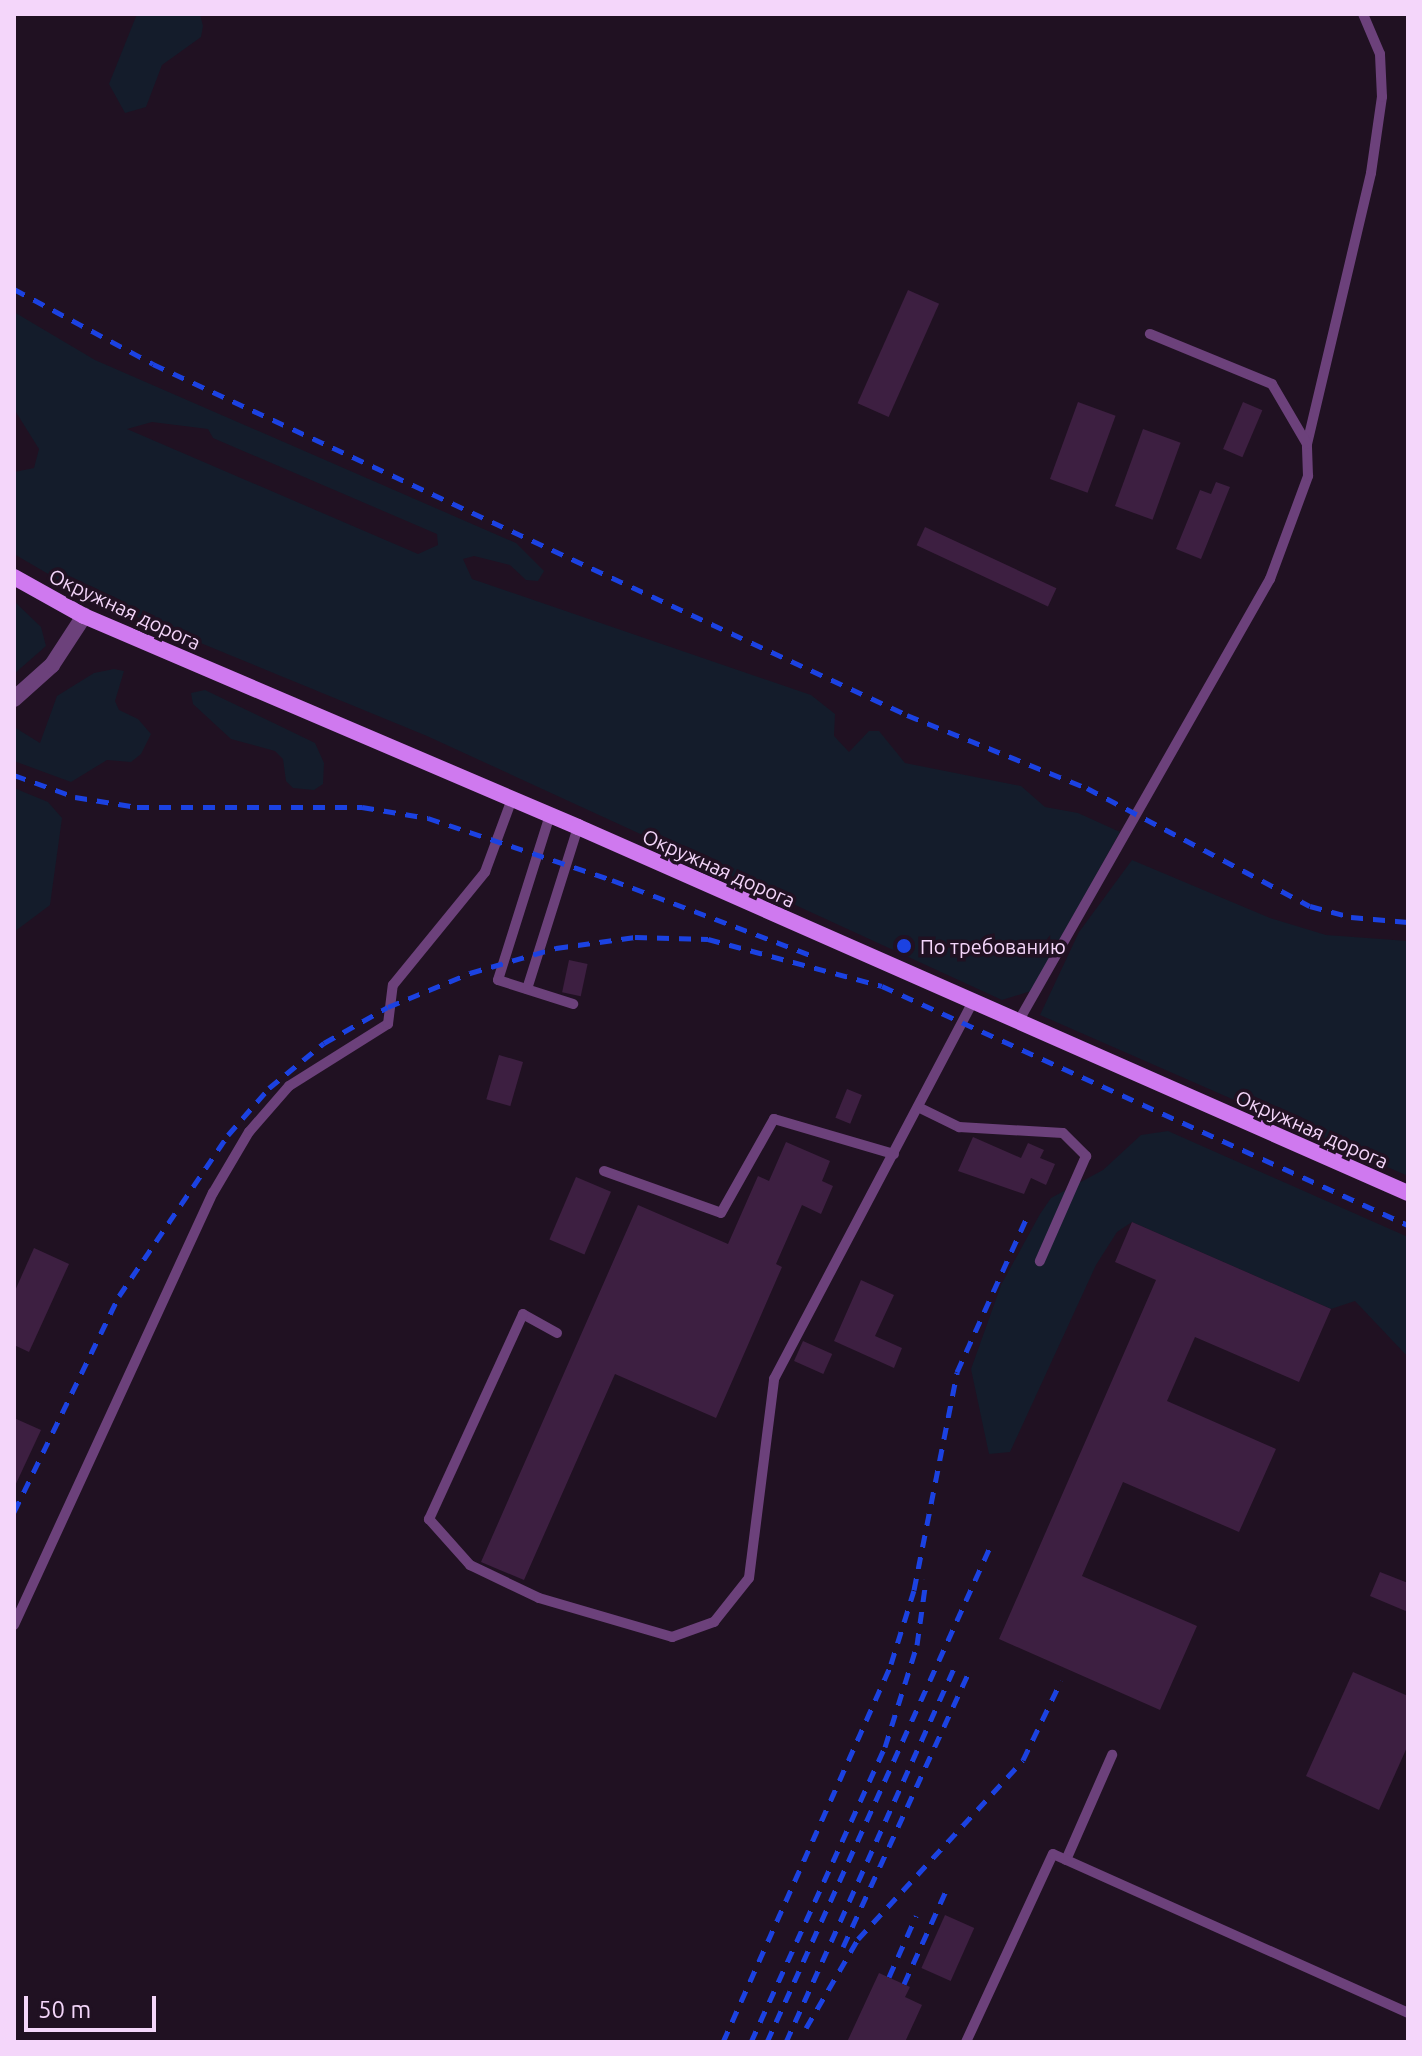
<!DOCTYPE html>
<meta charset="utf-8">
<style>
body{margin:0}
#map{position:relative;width:1422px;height:2056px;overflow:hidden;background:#201122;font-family:Ubuntu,sans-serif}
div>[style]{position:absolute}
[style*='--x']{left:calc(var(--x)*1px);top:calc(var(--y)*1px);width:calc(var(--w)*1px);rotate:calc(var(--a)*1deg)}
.green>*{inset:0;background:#141c2b}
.building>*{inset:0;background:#3d1f41;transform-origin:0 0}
.service>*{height:10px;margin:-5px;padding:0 5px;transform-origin:5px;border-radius:5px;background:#6c417b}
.minor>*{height:16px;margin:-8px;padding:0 8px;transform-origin:8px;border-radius:8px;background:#6c417b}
.secondary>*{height:16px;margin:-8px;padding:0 8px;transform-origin:8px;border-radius:8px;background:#cf79ef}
.rail>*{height:5px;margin-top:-2.5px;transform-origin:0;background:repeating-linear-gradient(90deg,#1b42e2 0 12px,transparent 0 22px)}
.dots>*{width:22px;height:22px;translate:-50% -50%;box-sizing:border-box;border:4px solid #201122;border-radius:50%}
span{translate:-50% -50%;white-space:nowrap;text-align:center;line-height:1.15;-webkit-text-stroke:7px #201122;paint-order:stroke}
.street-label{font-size:20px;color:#f4d6fa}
.poi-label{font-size:20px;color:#f4d6fa}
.left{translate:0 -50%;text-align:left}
.frame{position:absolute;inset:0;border:16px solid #f4d6fa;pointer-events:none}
.scale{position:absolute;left:24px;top:1996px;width:132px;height:36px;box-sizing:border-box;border:4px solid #f4d6fa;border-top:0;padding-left:10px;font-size:24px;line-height:28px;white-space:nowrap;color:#f4d6fa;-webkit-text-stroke:6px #201122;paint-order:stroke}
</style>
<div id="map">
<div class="green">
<div style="clip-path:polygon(137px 14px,200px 14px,203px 26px,201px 37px,162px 65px,146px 107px,125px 113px,109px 84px)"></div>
<div style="clip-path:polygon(evenodd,14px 312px,95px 360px,516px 543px,544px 571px,538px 581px,526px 580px,510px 565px,474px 556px,463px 559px,472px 579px,811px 695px,835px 714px,834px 736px,849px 752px,869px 731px,879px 731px,905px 763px,1021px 786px,1045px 807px,1078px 813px,1120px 832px,1031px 991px,1002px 1000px,427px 736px,86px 596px,14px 554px,14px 472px,34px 468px,39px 449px,14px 409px,14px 312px,152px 422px,208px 429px,213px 438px,437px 534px,438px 545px,418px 554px,127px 429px,152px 422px)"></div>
<div style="clip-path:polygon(14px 601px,41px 627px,46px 646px,14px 674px)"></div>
<div style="clip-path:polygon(114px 669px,124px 671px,115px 701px,119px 710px,138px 719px,151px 734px,141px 754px,131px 762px,107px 760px,71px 782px,14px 761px,14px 727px,40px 743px,57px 696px,94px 673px)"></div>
<div style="clip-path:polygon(205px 690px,315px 743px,324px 763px,323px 784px,314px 790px,293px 788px,286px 781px,283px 759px,275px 751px,231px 739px,193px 704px,191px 693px)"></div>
<div style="clip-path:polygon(14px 788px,48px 802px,62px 818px,50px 905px,14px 932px)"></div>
<div style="clip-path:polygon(1132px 860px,1270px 918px,1326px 935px,1408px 941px,1408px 1176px,1040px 1015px,1079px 932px)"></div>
<div style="clip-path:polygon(1168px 1131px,1408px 1237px,1408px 1357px,1355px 1301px,1331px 1309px,1132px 1222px,1117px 1232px,1096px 1265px,1010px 1452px,989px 1454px,971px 1369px,1001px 1285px,1040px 1214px,1051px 1198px,1103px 1170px,1141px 1135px)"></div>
</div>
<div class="building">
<div style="left:908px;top:290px;width:34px;height:124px;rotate:24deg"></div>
<div style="left:1078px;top:402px;width:40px;height:82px;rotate:20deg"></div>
<div style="left:1243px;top:402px;width:21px;height:51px;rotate:23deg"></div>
<div style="left:1143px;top:429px;width:40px;height:82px;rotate:20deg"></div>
<div style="clip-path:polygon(1216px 482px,1230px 487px,1201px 559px,1176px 549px,1200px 490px,1211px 494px)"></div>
<div style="left:925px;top:527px;width:145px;height:20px;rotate:25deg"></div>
<div style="left:569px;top:960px;width:19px;height:33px;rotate:12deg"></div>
<div style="left:499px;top:1055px;width:25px;height:46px;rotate:16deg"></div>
<div style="left:847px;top:1089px;width:16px;height:31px;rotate:22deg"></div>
<div style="clip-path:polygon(973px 1137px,1021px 1158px,1028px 1143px,1044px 1150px,1040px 1158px,1055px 1164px,1046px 1185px,1031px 1178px,1024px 1194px,958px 1171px)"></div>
<div style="clip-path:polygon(786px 1142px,830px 1161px,822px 1181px,833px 1186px,821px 1214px,802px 1205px,776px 1264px,782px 1267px,716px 1418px,615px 1374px,524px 1580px,481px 1562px,638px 1205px,728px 1244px,758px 1176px,769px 1181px)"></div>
<div style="left:576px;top:1177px;width:38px;height:68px;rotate:23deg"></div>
<div style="clip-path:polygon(1132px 1222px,1331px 1309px,1299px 1382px,1195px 1337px,1167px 1401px,1276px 1449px,1239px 1532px,1123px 1482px,1082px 1576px,1197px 1626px,1160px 1710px,999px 1639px,1156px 1280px,1115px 1262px)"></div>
<div style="clip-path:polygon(34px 1248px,69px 1264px,29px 1352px,14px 1345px,14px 1293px)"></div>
<div style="clip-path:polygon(861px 1280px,894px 1295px,875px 1336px,902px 1348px,894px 1368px,834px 1341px)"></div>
<div style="left:803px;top:1341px;width:32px;height:22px;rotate:24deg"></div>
<div style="clip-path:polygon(14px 1418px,41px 1430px,14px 1488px)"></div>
<div style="clip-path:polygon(1380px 1572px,1408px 1583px,1408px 1612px,1370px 1596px)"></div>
<div style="clip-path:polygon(1353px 1672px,1408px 1696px,1408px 1745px,1379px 1810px,1306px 1776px)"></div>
<div style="left:945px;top:1915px;width:32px;height:58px;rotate:24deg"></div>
<div style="clip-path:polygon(879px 1973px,910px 1987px,905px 1997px,922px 2005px,905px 2042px,847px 2042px)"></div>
</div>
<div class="service">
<div style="--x:1307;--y:444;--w:278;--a:-76.7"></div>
<div style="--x:1371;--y:173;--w:77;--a:-81.8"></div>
<div style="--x:1382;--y:97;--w:43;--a:-92.7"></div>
<div style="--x:1380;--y:54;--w:43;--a:-113"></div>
<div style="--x:550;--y:815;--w:173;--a:107.5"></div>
<div style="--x:498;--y:980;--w:79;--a:17.7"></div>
<div style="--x:527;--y:989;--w:170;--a:-72.5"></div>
<div style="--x:1018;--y:1022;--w:510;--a:-60.37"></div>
<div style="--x:1270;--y:579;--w:110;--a:-69.7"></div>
<div style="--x:1308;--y:476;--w:32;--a:-92"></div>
<div style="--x:1307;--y:444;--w:69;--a:-120.3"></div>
<div style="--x:1272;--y:384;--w:132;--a:-157.7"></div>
<div style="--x:918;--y:1107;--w:46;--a:26"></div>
<div style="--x:959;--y:1127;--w:104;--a:3.3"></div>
<div style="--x:1063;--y:1133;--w:33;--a:45"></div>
<div style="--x:1086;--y:1156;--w:115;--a:113.7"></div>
<div style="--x:604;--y:1171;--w:124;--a:19.7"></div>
<div style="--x:721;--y:1213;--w:108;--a:-60.6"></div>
<div style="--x:774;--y:1119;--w:125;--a:16.3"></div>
<div style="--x:557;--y:1333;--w:39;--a:-151"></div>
<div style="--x:523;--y:1314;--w:226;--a:114.6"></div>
<div style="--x:429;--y:1519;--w:62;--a:48.3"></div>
<div style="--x:470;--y:1565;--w:76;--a:25.6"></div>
<div style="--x:539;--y:1598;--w:139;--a:16.3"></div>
<div style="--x:672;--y:1637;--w:45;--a:-19.7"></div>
<div style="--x:714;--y:1622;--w:56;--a:-51.5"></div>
<div style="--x:749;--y:1578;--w:201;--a:-82.8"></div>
<div style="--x:774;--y:1379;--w:426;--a:-62.2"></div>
<div style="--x:14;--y:1625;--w:476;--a:-65.3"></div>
<div style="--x:213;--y:1193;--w:71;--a:-59.5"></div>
<div style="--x:249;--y:1132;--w:61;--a:-49"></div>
<div style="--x:289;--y:1086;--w:117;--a:-32.1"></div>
<div style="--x:388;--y:1024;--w:39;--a:-83"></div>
<div style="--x:393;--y:985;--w:146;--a:-50.8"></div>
<div style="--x:485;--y:872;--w:78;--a:-69.7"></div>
<div style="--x:1066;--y:1860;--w:115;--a:-66.3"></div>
<div style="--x:966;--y:2042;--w:207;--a:-65.2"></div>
<div style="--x:1053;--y:1854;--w:389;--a:24.1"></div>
</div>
<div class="minor">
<div style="--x:14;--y:699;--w:51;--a:-41.8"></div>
<div style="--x:52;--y:665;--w:59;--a:-56.9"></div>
</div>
<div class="secondary">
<div style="--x:14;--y:577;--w:80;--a:29.1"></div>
<div style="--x:84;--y:616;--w:537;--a:23.13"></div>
<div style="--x:578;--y:827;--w:907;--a:23.8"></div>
</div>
<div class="rail">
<div style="--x:14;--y:289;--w:158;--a:28.3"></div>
<div style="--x:153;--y:364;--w:832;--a:24.96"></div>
<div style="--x:907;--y:715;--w:194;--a:22.1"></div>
<div style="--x:1087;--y:788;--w:252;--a:27.9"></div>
<div style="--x:1310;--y:906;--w:42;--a:15"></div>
<div style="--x:1351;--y:917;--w:57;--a:5"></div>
<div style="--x:14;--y:775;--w:65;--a:19.8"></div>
<div style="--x:75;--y:797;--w:63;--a:9.2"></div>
<div style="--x:137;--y:807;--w:225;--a:0"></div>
<div style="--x:362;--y:807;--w:67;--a:9.5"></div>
<div style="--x:428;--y:818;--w:194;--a:18.6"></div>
<div style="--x:612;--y:880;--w:218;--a:20.7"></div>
<div style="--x:14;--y:1512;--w:240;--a:-64.1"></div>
<div style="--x:119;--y:1296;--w:194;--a:-55.9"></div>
<div style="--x:228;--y:1135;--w:62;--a:-48.9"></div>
<div style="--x:269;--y:1088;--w:71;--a:-39.3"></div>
<div style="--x:324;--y:1043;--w:73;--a:-29.4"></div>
<div style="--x:388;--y:1007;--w:89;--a:-22.5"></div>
<div style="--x:470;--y:973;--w:90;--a:-16.2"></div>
<div style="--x:556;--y:948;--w:80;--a:-7.9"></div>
<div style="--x:635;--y:937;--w:73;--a:1.6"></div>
<div style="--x:708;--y:939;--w:180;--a:15.1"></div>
<div style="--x:882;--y:986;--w:578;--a:24.44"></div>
<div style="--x:843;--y:1947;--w:300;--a:-65.4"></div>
<div style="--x:889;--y:1977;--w:67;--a:-66.1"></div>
<div style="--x:904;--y:1984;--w:107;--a:-65.8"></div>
<div style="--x:806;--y:2028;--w:103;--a:-59.7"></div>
<div style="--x:858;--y:1939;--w:243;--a:-47.3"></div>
<div style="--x:1023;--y:1760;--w:88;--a:-64.3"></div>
<div style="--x:723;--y:2042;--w:414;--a:-66"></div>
<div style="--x:891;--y:1664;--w:77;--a:-72.7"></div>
<div style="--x:914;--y:1590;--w:222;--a:-78.8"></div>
<div style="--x:957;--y:1372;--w:168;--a:-65.7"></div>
<div style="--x:751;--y:2042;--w:324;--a:-65.6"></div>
<div style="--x:885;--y:1747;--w:107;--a:-72.6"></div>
<div style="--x:917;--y:1645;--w:66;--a:-82.1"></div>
<div style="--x:767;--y:2042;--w:543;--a:-65.75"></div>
<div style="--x:786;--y:2042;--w:409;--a:-65.8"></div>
</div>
<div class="dots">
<div style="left:904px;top:946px;background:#1b42e2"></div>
</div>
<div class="street-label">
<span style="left:125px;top:609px;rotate:25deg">Окружная дорога</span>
<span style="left:719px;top:868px;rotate:24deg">Окружная дорога</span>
<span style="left:1312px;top:1129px;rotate:24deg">Окружная дорога</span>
</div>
<div class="poi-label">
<span class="left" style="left:920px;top:946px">По требованию</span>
</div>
<div class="frame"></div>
<div class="scale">50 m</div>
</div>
